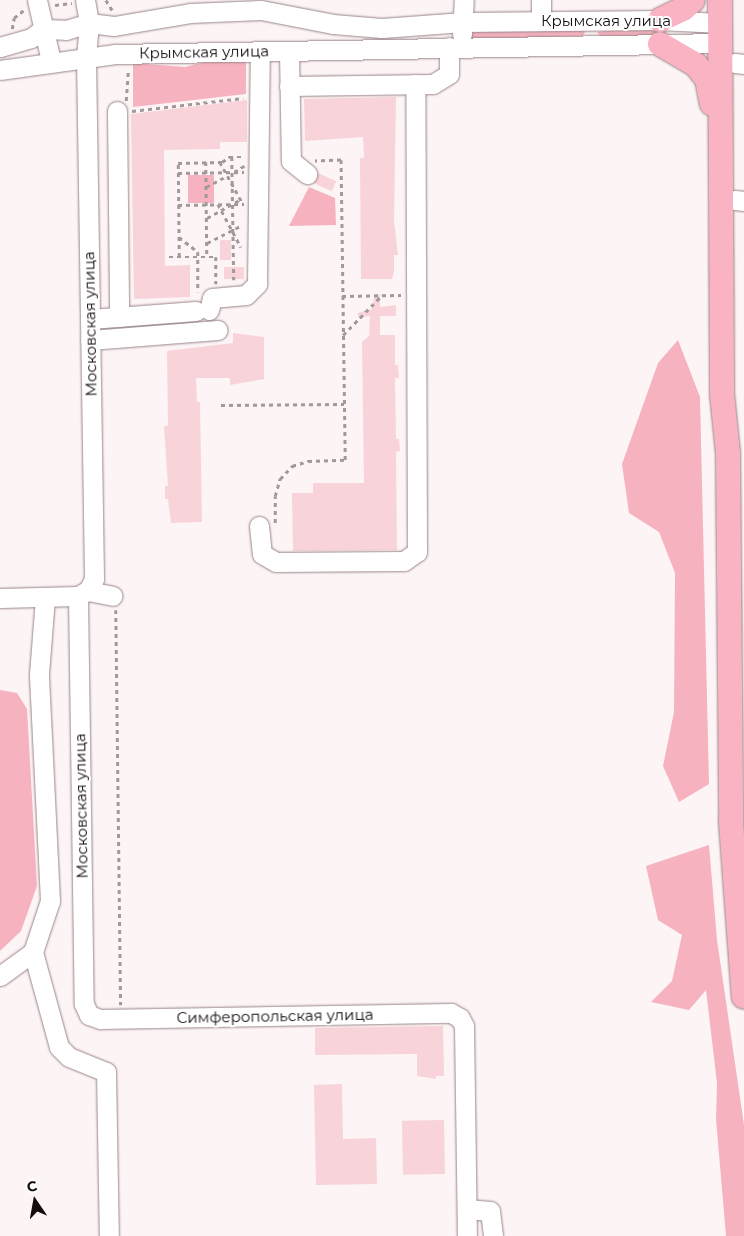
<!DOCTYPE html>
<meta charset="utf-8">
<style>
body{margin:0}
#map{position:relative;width:744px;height:1236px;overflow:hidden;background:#fdf4f5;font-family:Montserrat,sans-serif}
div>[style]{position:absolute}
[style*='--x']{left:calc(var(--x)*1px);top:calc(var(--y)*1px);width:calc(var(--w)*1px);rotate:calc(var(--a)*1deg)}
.green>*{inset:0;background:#f6b2be;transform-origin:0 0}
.building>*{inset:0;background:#f8d3d9;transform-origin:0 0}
.path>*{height:2.5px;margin-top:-1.25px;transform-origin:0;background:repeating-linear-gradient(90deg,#a1999a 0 4px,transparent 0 8px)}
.roads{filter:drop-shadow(0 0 1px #998588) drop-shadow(0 0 1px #998588)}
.minor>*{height:19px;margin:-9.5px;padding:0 9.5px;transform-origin:9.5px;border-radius:9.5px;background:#fff}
.major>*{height:24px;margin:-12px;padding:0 12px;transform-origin:12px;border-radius:12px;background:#fab3c3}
span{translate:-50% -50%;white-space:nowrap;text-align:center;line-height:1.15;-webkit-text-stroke:4px #fff;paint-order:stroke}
.street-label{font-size:15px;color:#130c0d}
.north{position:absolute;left:10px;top:1176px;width:50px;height:50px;-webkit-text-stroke:4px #fff;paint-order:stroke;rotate:348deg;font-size:14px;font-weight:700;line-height:20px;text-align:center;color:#130c0d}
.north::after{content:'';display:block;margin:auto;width:18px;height:22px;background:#130c0d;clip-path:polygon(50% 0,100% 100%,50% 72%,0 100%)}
</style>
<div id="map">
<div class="green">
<div style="clip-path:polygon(656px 26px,656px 36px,600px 36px,597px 32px)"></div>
<div style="clip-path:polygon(469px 30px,584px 30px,585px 32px,583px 36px,471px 39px)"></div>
<div style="clip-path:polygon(216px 59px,246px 59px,246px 94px,133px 107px,133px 63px,185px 67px)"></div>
<div style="left:188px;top:175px;width:26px;height:28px"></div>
<div style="clip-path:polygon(309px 187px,335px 198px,336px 225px,289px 226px)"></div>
<div style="clip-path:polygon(678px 340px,700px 397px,709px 784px,679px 802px,663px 766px,674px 712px,675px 573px,659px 532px,629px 513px,622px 464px,658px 363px)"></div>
<div style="clip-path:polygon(0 690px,17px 693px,27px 709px,37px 886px,21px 931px,0 951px)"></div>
<div style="clip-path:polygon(709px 845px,717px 940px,744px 1125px,744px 1236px,726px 1236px,716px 1119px,717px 1083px,706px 990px,689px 1010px,651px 1002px,672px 981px,682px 935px,658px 920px,646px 866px)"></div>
</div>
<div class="building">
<div style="clip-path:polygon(396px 97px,394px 221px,398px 255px,394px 255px,394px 272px,392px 279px,361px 279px,360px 158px,364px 158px,363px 137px,305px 141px,304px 99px)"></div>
<div style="clip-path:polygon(247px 100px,247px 142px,220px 142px,220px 149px,164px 150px,165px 266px,190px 265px,190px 297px,134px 299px,131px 114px)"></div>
<div style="left:318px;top:173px;width:20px;height:11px;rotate:24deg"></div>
<div style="left:220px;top:240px;width:11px;height:20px"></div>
<div style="left:244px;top:267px;width:12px;height:20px;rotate:90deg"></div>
<div style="clip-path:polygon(375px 294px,380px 295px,380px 307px,396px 305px,396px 316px,380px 316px,380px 335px,395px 335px,395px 365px,398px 365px,399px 378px,395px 378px,396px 439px,399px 439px,400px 451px,396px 452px,397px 550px,293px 551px,292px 493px,313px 493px,313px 483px,364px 483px,362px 342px,369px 336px,370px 316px,358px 317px,358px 313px,372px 309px)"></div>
<div style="clip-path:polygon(233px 333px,264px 337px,264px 379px,230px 385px,230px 378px,196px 378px,197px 402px,200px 402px,202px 522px,171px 523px,168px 499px,165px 499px,165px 486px,168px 486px,164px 426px,168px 426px,167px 351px,233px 343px)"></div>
<div style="clip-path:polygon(443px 1026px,444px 1076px,436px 1076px,436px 1079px,417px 1076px,417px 1054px,315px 1055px,315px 1028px)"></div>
<div style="clip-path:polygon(342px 1084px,343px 1139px,376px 1138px,377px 1184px,316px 1185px,314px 1085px)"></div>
<div style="left:444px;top:1120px;width:54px;height:42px;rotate:89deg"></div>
</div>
<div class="path">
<div style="--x:106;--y:0;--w:13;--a:58"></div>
<div style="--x:55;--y:5;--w:17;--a:-7"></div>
<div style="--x:12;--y:29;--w:11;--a:-80"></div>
<div style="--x:14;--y:18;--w:13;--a:-39"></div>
<div style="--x:126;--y:101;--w:32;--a:-86"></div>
<div style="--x:132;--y:111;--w:112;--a:-6.7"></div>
<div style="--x:232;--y:157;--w:123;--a:89.1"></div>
<div style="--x:206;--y:162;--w:95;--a:89.4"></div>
<div style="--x:220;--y:162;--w:46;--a:61.2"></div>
<div style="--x:234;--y:172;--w:12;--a:-31"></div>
<div style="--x:178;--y:173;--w:66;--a:-0.9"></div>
<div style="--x:206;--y:187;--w:24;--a:-28"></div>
<div style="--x:218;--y:204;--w:49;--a:61.9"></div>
<div style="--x:178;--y:205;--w:66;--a:-0.9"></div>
<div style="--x:207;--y:218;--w:38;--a:-29"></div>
<div style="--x:179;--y:237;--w:24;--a:38"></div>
<div style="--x:198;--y:252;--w:40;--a:90"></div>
<div style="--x:207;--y:243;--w:39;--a:-27"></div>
<div style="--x:169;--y:257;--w:47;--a:0"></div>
<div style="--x:216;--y:257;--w:27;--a:90"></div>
<div style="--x:179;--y:257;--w:94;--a:-90.6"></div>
<div style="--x:178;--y:163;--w:44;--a:-1.3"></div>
<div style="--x:222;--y:162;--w:9;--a:-36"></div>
<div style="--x:229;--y:157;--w:15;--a:0"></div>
<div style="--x:342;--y:296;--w:59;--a:-1"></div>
<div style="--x:343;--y:335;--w:56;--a:-45.7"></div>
<div style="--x:221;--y:405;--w:123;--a:-0.5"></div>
<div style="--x:275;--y:523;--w:27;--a:-90"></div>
<div style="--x:275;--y:496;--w:18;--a:-74"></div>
<div style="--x:280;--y:479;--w:18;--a:-47"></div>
<div style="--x:292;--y:466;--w:17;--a:-17"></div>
<div style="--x:308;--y:461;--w:37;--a:-2"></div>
<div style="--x:345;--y:460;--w:300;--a:-90.8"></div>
<div style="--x:341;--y:160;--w:26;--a:178"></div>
<div style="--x:116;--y:610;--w:395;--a:89.3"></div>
</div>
<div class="roads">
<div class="minor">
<div style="--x:37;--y:0;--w:63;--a:77.1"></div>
<div style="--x:85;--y:0;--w:23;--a:80"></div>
<div style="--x:89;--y:23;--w:34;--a:95"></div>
<div style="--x:86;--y:57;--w:522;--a:89.12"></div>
<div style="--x:94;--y:579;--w:13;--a:117"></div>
<div style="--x:541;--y:0;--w:21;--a:90"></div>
<div style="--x:462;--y:34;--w:34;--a:-87"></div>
<div style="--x:0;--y:47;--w:32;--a:-16"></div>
<div style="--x:31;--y:38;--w:15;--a:-37"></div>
<div style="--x:43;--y:29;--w:23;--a:2"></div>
<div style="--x:66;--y:30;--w:24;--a:-17"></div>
<div style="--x:89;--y:23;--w:25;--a:7"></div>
<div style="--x:114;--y:26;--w:77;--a:-9.7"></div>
<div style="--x:190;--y:13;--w:71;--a:-2.4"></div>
<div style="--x:261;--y:10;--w:73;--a:11"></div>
<div style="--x:333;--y:24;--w:49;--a:4.7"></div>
<div style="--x:382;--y:28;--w:81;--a:-4.2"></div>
<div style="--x:463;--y:22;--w:197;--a:-0.6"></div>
<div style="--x:660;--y:20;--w:60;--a:2.9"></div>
<div style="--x:289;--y:51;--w:110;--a:89"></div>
<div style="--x:291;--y:161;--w:21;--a:39"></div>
<div style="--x:735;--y:63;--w:9;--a:6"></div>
<div style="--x:0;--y:70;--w:116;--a:-7.9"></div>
<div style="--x:115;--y:54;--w:604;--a:-1.04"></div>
<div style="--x:289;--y:86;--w:144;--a:-0.8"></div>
<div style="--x:433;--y:84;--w:19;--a:-32"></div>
<div style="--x:449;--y:74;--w:27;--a:-90"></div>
<div style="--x:117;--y:111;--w:206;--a:89.4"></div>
<div style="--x:735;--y:200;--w:9;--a:6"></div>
<div style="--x:209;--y:310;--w:12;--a:-76"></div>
<div style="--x:212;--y:298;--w:34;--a:-5"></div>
<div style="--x:246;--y:295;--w:16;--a:-45"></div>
<div style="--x:257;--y:284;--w:233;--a:-89.3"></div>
<div style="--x:90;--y:319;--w:106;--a:-4.3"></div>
<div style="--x:90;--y:340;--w:128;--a:-4.5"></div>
<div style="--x:259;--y:526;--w:28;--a:84"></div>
<div style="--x:262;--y:554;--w:16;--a:30"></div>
<div style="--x:276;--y:562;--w:128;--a:-0.4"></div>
<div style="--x:404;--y:561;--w:16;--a:-35"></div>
<div style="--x:417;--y:552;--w:468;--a:-90.2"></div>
<div style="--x:88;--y:591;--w:25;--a:11"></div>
<div style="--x:78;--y:596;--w:408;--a:89.2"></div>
<div style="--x:84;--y:1004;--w:12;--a:66"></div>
<div style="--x:89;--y:1015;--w:12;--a:20"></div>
<div style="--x:100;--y:1019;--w:351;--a:-1"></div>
<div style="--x:451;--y:1013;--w:10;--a:29"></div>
<div style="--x:460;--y:1018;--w:9;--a:63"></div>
<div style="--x:464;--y:1026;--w:210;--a:89.2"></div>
<div style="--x:0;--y:598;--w:78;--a:-1.5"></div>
<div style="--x:78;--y:596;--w:10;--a:-29"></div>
<div style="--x:33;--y:952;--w:98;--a:74.7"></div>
<div style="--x:59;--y:1047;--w:14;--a:45"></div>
<div style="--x:69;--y:1057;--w:40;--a:22"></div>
<div style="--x:106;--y:1072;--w:164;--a:89"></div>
<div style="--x:0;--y:976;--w:41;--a:-36"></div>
<div style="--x:33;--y:952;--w:54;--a:-71.6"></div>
<div style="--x:50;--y:901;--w:227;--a:-92.8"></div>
<div style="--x:39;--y:674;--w:77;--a:-85.5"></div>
<div style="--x:467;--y:1209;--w:23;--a:5"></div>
<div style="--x:490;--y:1211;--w:25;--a:83"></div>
</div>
<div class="major">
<div style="--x:720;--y:0;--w:394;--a:89.7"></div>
<div style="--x:722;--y:394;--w:59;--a:84.2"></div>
<div style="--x:728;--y:453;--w:369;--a:89.5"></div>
<div style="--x:731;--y:822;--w:175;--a:85.8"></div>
<div style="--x:660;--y:20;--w:25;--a:-26"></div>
<div style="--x:683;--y:9;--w:13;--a:-42"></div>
<div style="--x:660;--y:44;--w:42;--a:30.3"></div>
<div style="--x:696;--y:65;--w:18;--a:52"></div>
<div style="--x:707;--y:79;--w:25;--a:79"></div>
</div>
</div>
<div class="street-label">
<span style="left:606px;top:21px">Крымская улица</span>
<span style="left:204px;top:52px;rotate:-1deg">Крымская улица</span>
<span style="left:90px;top:324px;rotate:-91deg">Московская улица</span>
<span style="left:81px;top:806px;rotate:-91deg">Московская улица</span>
<span style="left:275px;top:1016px;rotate:-1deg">Симферопольская улица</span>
</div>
<div class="north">С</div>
</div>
